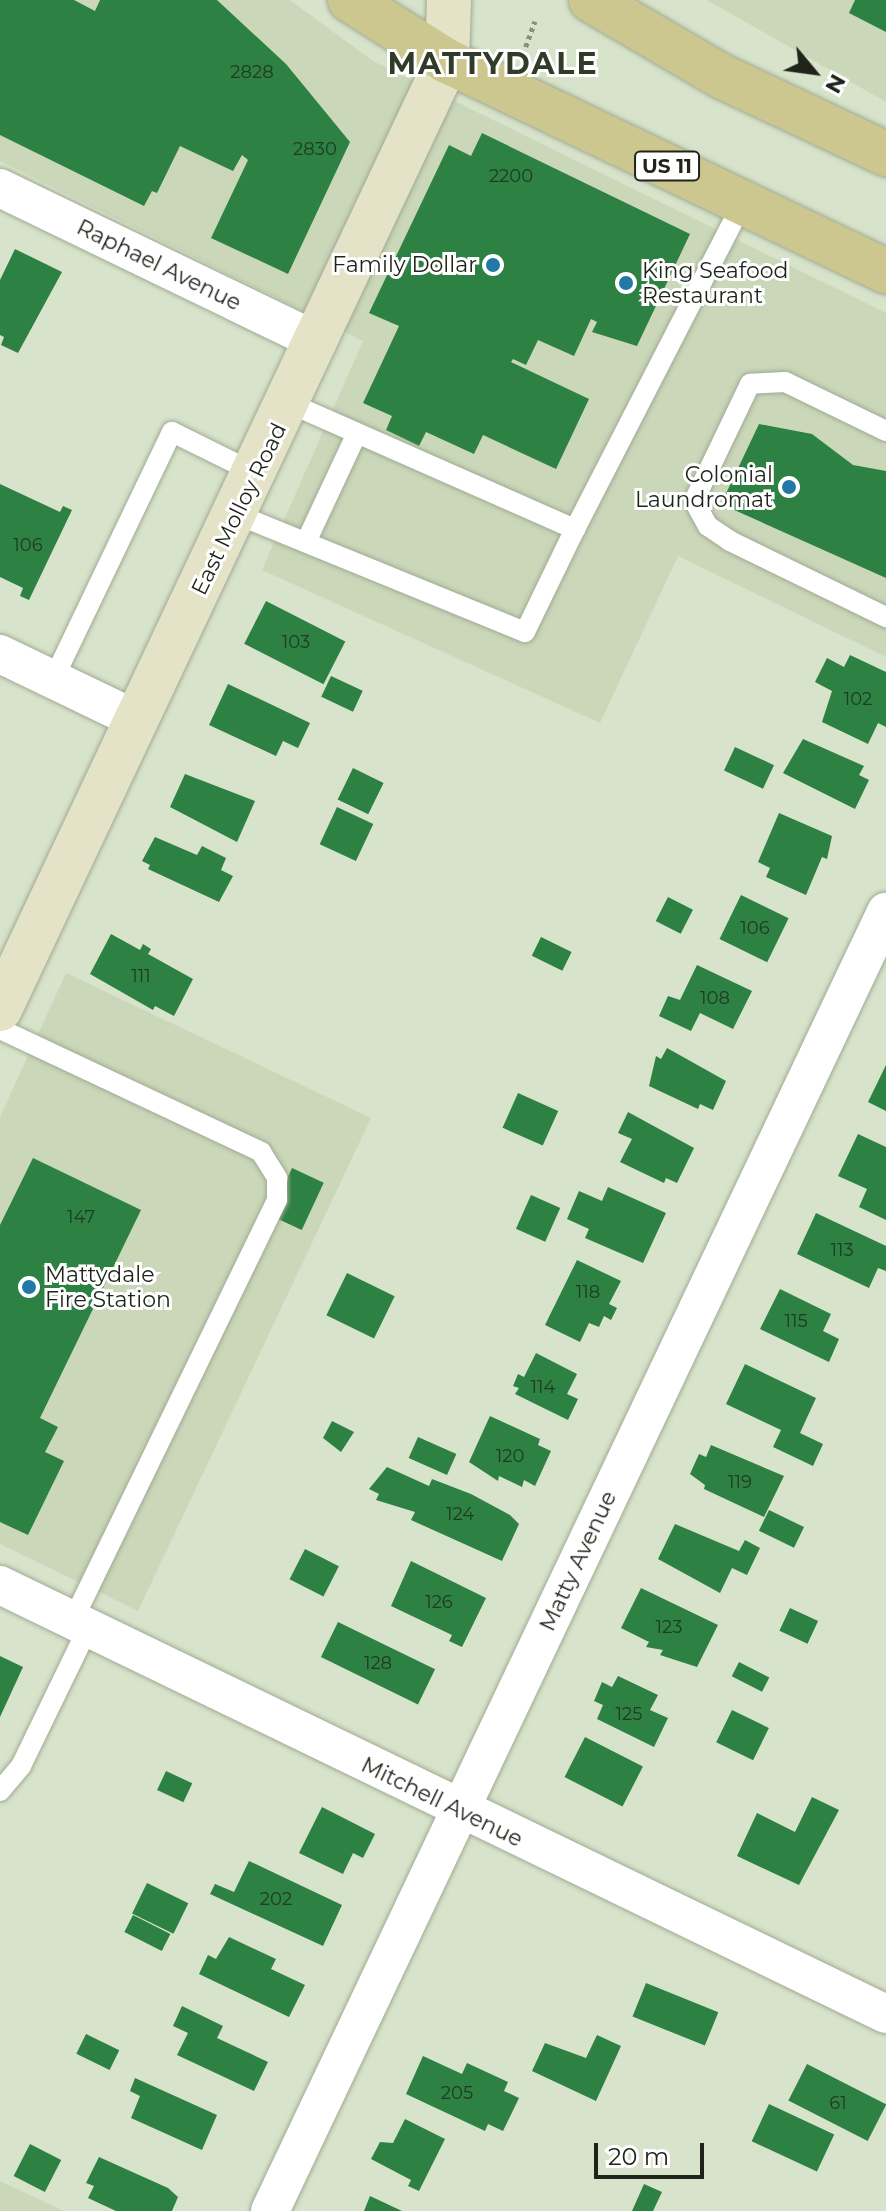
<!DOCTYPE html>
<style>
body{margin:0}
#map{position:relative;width:886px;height:2211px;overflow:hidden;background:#d8e3cb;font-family:Montserrat,sans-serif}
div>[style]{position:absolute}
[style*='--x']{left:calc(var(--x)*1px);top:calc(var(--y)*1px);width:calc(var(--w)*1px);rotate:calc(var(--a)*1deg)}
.built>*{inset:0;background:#cad7b9}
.building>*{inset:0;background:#2d8143;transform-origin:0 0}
.path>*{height:5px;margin-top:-2.5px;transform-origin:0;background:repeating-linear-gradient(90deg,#878f7d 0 4px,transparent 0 8px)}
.roads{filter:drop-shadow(0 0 2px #a0aa94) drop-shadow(0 0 2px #a0aa94)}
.lane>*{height:20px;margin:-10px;padding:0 10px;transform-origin:10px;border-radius:10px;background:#fff}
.street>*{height:38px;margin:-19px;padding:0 19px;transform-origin:19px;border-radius:19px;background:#fff}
.secondary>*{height:44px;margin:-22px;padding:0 22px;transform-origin:22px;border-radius:22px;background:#e5e3c7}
.primary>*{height:44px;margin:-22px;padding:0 22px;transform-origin:22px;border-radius:22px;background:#cbc78f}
.dots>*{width:22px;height:22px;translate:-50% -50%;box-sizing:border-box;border:4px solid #fff;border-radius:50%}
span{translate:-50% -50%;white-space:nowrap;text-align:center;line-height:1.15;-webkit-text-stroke:6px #fff;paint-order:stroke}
.number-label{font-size:18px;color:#223a24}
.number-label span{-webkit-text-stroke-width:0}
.shield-label span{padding:2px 6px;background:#fff;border:2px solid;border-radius:6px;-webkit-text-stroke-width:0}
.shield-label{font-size:20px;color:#1f231a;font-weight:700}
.street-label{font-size:22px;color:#1f231a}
.poi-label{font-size:22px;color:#1f231a}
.right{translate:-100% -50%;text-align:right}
.left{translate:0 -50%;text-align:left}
.district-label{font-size:30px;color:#323a28;font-weight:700;letter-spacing:2px}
.north{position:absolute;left:774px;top:32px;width:80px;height:80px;-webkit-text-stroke:6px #fff;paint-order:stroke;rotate:119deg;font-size:22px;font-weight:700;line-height:32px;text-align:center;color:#1f231a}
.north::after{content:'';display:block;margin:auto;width:28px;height:36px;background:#1f231a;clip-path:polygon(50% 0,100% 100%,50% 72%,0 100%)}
.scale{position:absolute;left:594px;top:2143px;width:110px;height:36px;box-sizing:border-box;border:4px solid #1f231a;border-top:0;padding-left:10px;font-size:24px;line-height:28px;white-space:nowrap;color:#1f231a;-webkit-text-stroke:6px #fff;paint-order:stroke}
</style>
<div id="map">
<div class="built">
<div style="clip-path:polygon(0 0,290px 0,373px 61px,886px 313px,886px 657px,678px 556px,600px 723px,262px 570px,363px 341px,0 161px)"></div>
<div style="clip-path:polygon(707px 0,886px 0,886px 102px)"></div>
<div style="clip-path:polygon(66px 973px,371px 1118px,138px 1611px,0 1544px,0 1117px)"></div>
<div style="clip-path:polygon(0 2181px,64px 2211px,0 2211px)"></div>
</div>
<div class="building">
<div style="clip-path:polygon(0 0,74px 0,95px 11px,100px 0,217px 0,286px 64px,350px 142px,288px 274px,211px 238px,248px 160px,242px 155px,233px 171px,180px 146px,157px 193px,152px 191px,144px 206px,0 135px)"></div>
<div style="clip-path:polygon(855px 0,886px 0,886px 32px,849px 13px)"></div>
<div style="clip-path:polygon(482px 133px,690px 234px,637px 346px,592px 332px,597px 322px,591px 319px,574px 356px,538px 340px,526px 365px,513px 359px,511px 362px,589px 399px,556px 469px,483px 435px,474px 454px,426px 432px,419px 446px,386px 430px,392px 416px,363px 403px,399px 326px,369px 313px,449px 145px,471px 156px)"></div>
<div style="clip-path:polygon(15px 249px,62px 272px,18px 353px,1px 345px,4px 337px,0 335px,0 280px)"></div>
<div style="clip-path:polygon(759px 424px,812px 434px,853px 465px,886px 471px,886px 578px,721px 504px)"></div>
<div style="clip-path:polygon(0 484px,60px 512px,63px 506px,72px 510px,29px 600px,20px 596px,23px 588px,0 577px)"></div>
<div style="left:266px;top:601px;width:89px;height:48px;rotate:27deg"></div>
<div style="clip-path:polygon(850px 655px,886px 672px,886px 727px,878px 723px,868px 744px,822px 722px,832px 691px,815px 682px,827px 658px,844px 667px)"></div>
<div style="left:331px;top:676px;width:35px;height:23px;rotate:25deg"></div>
<div style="clip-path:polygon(228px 684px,310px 723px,298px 748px,283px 741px,276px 756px,209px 725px)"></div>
<div style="clip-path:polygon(803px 739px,864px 766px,859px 775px,869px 780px,855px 809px,783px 773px)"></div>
<div style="left:735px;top:747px;width:43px;height:26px;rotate:25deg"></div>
<div style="left:353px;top:768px;width:34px;height:35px;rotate:26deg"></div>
<div style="clip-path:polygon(185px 774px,255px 801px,237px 842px,170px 807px)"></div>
<div style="left:337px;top:807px;width:40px;height:41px;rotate:25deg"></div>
<div style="clip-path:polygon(779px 813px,832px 836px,827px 859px,822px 857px,806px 895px,766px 877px,770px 868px,758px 862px)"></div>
<div style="clip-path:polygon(155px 837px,197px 855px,202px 846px,226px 858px,221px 870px,233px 876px,219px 902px,148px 869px,150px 865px,142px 861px)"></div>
<div style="left:741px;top:895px;width:53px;height:49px;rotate:26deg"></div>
<div style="left:668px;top:897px;width:28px;height:27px;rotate:27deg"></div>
<div style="clip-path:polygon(111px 934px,140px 950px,143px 944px,151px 949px,148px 954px,193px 979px,174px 1016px,155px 1006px,153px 1010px,90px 974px)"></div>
<div style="left:541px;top:937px;width:34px;height:21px;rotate:26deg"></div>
<div style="clip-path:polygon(697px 965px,752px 991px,733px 1029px,700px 1013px,691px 1031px,659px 1016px,668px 996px,680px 1000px)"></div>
<div style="clip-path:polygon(667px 1048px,726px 1081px,713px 1110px,700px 1104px,698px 1109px,649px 1086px,656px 1056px,661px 1059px)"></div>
<div style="clip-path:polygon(886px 1065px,886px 1111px,868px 1102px)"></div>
<div style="left:518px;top:1093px;width:44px;height:38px;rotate:24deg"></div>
<div style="clip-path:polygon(628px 1112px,694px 1148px,677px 1183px,666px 1178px,664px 1183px,620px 1162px,632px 1139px,618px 1133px)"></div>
<div style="clip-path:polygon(858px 1134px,886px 1147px,886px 1220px,859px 1207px,867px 1189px,838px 1176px)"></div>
<div style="clip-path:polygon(33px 1158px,141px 1210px,40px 1418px,58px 1427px,45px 1452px,64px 1461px,28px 1535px,0 1522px,0 1225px)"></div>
<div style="left:292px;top:1168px;width:35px;height:52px;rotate:25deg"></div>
<div style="clip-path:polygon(608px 1187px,666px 1213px,643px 1263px,585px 1238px,589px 1229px,567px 1219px,579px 1191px,602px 1201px)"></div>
<div style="left:531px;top:1195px;width:32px;height:37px;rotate:24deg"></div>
<div style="clip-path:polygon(816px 1213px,886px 1246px,886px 1271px,878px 1268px,869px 1288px,797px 1254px)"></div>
<div style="clip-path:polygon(577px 1260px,621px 1281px,609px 1304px,617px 1308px,611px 1320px,604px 1316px,599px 1327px,589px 1323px,580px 1342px,545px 1325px)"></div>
<div style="left:347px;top:1273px;width:53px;height:47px;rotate:26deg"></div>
<div style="clip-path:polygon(780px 1289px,831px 1314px,823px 1331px,839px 1339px,829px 1362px,760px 1329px)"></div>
<div style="clip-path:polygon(536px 1353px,577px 1374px,567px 1394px,578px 1399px,568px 1420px,515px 1394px,519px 1388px,513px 1386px,518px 1374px,524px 1377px)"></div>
<div style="clip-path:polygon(745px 1364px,816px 1398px,800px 1433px,823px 1444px,813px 1466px,773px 1447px,781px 1430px,726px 1404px)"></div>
<div style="clip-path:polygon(490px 1416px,540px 1439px,538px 1445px,551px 1451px,535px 1486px,524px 1480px,522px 1487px,499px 1476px,498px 1481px,469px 1462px)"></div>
<div style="clip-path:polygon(332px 1421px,354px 1432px,341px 1452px,323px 1438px)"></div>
<div style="left:418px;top:1437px;width:42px;height:23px;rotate:24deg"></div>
<div style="clip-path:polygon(711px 1445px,784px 1476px,764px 1517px,704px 1489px,705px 1485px,690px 1474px,699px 1454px,706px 1457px)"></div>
<div style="clip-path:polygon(387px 1467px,429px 1486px,432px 1479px,471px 1494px,510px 1515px,519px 1524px,502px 1561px,411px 1520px,415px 1512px,376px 1500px,379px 1494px,369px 1489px)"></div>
<div style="left:769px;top:1510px;width:39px;height:23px;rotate:26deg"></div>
<div style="clip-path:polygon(675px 1524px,739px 1551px,745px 1540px,760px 1548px,747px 1575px,732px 1568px,720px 1593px,658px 1559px)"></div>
<div style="left:305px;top:1549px;width:38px;height:34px;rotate:27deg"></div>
<div style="clip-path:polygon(411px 1561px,486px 1598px,462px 1647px,449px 1641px,452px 1635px,391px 1606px)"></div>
<div style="clip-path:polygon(641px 1588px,718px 1625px,697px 1667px,660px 1655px,663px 1650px,646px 1647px,649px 1642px,621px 1628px)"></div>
<div style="left:790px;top:1608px;width:31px;height:25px;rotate:25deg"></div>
<div style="left:338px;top:1622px;width:108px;height:39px;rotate:26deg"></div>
<div style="clip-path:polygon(0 1656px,23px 1667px,0 1717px)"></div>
<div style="left:739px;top:1662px;width:34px;height:16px;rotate:27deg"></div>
<div style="clip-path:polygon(618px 1676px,658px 1695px,650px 1710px,668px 1718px,654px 1747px,597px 1719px,603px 1705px,594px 1701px,602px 1682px,612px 1687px)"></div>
<div style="left:732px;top:1710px;width:41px;height:36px;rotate:26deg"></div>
<div style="left:585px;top:1737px;width:65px;height:45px;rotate:27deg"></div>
<div style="left:166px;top:1771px;width:29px;height:21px;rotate:25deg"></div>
<div style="clip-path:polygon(812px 1797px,839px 1810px,799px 1885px,737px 1856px,757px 1813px,795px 1832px)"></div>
<div style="clip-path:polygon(322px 1807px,375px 1834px,363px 1858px,353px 1853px,343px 1874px,299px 1853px)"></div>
<div style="clip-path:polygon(249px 1861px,342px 1905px,323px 1946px,210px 1894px,215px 1884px,234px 1892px)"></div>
<div style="left:147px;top:1883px;width:46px;height:34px;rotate:26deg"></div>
<div style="left:133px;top:1915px;width:42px;height:19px;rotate:27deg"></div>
<div style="clip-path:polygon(229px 1937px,276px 1959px,271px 1969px,305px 1985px,289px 2017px,199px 1974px,208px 1955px,216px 1959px)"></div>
<div style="left:646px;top:1983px;width:78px;height:36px;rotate:22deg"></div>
<div style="clip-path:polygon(182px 2006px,223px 2026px,217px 2038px,268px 2062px,254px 2091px,177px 2055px,188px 2033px,173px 2026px)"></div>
<div style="left:86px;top:2034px;width:37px;height:22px;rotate:26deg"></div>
<div style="clip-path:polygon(597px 2035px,621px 2046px,596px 2101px,532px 2071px,545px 2043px,586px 2058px)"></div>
<div style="clip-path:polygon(423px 2056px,462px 2074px,467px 2063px,508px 2082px,504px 2091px,519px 2098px,503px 2131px,488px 2124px,485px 2131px,406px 2094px)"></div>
<div style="left:807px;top:2064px;width:89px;height:41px;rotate:27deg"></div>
<div style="clip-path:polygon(135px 2078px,217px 2115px,202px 2150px,131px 2118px,140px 2096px,130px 2091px)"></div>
<div style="left:769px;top:2104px;width:72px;height:41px;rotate:25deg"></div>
<div style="clip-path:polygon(405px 2119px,445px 2139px,419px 2191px,408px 2186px,411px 2180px,371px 2159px,380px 2142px,393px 2143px)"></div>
<div style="left:30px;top:2144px;width:35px;height:36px;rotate:27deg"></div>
<div style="clip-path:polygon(99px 2157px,168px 2188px,178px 2197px,172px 2211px,116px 2211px,88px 2198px,94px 2186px,86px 2183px)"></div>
<div style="clip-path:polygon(644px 2184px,662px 2192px,653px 2211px,632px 2211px)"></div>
<div style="clip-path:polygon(370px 2196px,402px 2211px,364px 2211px)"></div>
</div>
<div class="path">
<div style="--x:523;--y:54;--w:35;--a:-70"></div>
</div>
<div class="roads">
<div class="lane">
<div style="--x:289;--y:403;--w:313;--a:23.8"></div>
<div style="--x:575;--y:529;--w:368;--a:-62.8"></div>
<div style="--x:886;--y:431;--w:112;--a:-154.1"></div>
<div style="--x:785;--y:382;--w:35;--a:177"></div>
<div style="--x:750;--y:384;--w:130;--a:115.6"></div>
<div style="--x:694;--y:501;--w:29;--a:61"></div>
<div style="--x:708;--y:526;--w:27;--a:34"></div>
<div style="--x:730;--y:541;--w:174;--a:26"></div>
<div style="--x:236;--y:514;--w:312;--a:22.2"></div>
<div style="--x:525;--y:632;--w:114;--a:-64.1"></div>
<div style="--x:306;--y:542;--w:120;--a:-64.9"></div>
<div style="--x:53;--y:680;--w:275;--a:-64.4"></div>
<div style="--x:172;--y:432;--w:93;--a:26.3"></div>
<div style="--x:0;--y:1029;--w:289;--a:25.2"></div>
<div style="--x:261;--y:1152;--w:31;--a:58"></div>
<div style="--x:277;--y:1178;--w:22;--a:90"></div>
<div style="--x:277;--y:1200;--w:468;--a:115.9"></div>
<div style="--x:0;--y:1791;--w:33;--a:-50"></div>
<div style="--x:21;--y:1766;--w:153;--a:-64.1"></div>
</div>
<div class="street">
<div style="--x:0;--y:188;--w:353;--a:25.8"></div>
<div style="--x:0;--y:654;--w:152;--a:25.7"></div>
<div style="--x:0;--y:1585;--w:984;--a:25.84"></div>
<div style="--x:270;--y:2211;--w:1438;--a:-64.63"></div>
</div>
<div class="secondary">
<div style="--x:0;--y:1009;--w:1048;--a:-64.76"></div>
<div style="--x:447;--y:61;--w:61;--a:-88.1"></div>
</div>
<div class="primary">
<div style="--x:350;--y:0;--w:115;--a:32.2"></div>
<div style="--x:447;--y:61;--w:487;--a:25.6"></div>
<div style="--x:591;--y:0;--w:151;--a:30.3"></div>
<div style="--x:721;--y:76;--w:183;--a:25.3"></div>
</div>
</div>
<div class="dots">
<div style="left:493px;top:265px;background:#2279a8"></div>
<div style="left:626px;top:283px;background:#2279a8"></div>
<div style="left:789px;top:487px;background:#2279a8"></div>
<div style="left:29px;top:1287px;background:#2279a8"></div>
</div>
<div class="number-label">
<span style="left:252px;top:72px">2828</span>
<span style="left:315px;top:149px">2830</span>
<span style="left:511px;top:176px">2200</span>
<span style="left:28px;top:545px">106</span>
<span style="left:296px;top:642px">103</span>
<span style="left:858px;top:699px">102</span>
<span style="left:755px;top:928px">106</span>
<span style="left:141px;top:976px">111</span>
<span style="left:715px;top:998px">108</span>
<span style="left:81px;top:1217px">147</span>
<span style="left:842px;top:1250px">113</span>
<span style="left:588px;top:1292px">118</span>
<span style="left:796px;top:1321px">115</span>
<span style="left:543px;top:1387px">114</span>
<span style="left:510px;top:1456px">120</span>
<span style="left:740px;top:1482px">119</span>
<span style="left:460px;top:1514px">124</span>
<span style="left:439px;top:1602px">126</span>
<span style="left:669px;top:1627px">123</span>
<span style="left:378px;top:1663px">128</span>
<span style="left:629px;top:1714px">125</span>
<span style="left:276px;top:1899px">202</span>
<span style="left:457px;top:2093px">205</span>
<span style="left:838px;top:2103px">61</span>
</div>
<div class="shield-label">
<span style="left:667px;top:166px">US 11</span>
</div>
<div class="street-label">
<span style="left:159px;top:265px;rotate:26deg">Raphael Avenue</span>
<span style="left:239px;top:509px;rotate:-64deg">East Molloy Road</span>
<span style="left:578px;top:1561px;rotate:-65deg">Matty Avenue</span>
<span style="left:442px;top:1802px;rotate:26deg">Mitchell Avenue</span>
</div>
<div class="poi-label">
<span class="right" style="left:477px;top:265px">Family Dollar</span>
<span class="left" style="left:642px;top:283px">King Seafood<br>Restaurant</span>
<span class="right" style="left:773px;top:487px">Colonial<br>Laundromat</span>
<span class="left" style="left:45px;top:1287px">Mattydale<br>Fire Station</span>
</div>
<div class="district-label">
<span style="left:493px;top:64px">MATTYDALE</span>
</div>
<div class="north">N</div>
<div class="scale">20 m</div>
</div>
